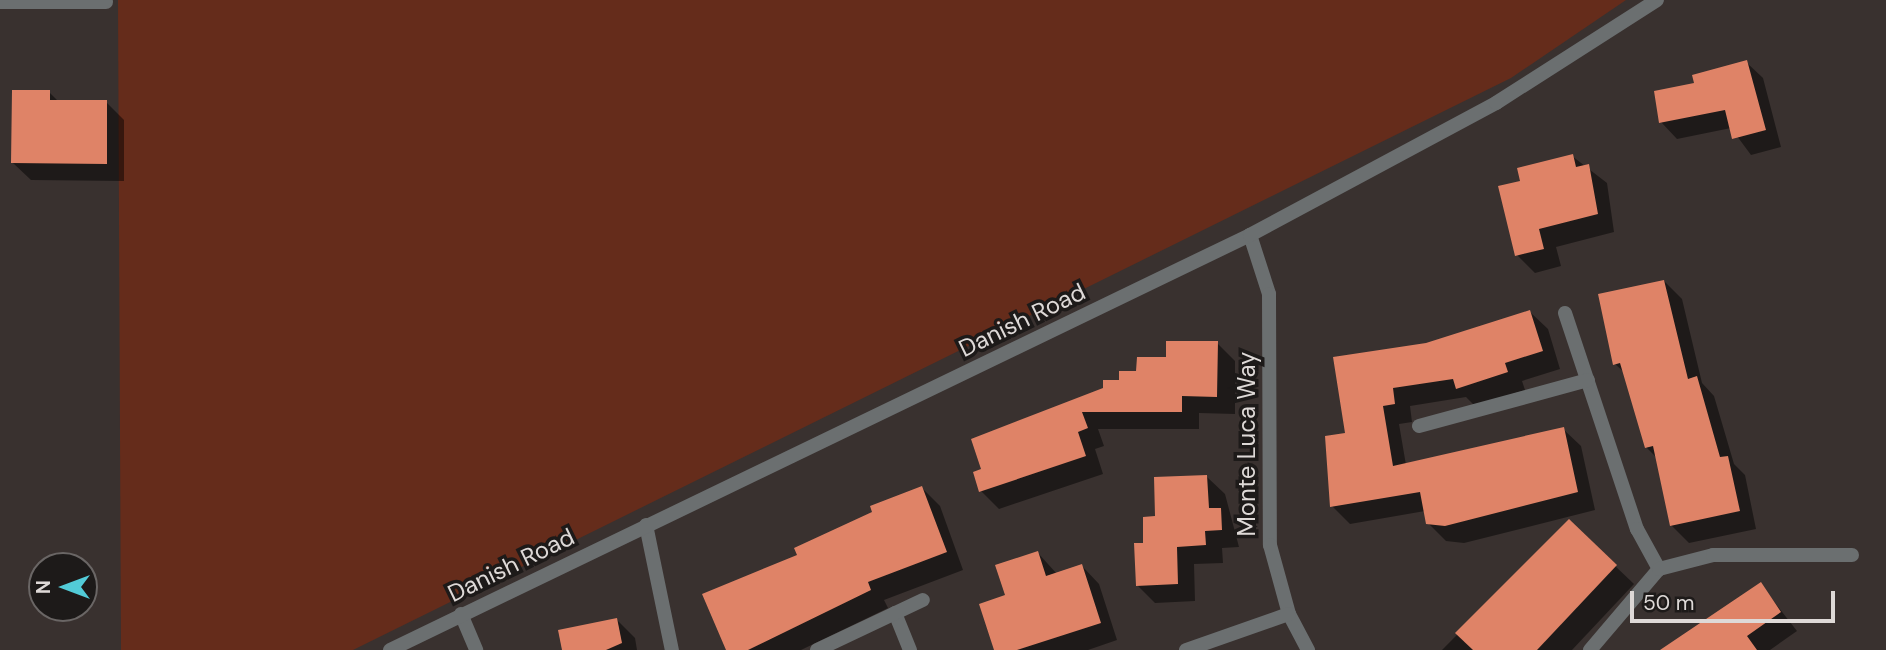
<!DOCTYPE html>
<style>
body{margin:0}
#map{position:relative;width:1886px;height:650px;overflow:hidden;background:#39312f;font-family:"DM Sans",sans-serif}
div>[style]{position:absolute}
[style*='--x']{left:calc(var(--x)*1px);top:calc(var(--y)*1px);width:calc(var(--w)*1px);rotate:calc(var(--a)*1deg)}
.green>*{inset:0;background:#652c1b}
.shadow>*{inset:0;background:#0007}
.building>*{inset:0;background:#df8367}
.minor>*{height:14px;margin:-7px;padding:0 7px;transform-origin:7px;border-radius:7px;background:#6b6f70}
.tertiary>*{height:14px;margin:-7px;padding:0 7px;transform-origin:7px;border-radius:7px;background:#6b6f70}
span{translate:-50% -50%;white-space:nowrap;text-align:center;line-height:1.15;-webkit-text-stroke:7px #1d1a19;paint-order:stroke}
.street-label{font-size:24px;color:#ded9d7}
.north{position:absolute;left:28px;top:552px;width:70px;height:70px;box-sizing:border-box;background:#1d1a19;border:2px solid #6a6665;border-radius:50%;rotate:270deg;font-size:19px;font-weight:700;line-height:28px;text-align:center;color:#ded9d7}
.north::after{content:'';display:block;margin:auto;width:24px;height:32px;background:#52cbd7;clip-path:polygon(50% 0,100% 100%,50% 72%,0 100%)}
.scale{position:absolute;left:1630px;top:591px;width:205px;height:32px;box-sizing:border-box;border:4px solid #ded9d7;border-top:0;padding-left:9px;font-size:21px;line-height:24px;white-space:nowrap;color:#ded9d7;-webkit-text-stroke:5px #1d1a19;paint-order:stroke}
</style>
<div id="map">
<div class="green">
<div style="clip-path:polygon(118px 0,1626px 0,1511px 78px,353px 650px,121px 650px)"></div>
</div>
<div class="shadow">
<div style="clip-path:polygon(1746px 62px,1763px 78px,1781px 147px,1751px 155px,1731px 128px,1677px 139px,1661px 122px,1697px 85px)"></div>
<div style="clip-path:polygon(49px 92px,59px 102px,106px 102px,124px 120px,124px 181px,31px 180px,13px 163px)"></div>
<div style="clip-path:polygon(1572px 156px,1607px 183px,1614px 232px,1556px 247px,1561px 266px,1535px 273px,1517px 255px,1522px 182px)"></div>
<div style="clip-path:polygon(1664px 281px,1682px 299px,1702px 383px,1714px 396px,1734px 464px,1745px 475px,1756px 529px,1689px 543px,1671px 525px,1657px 458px,1647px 448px,1625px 373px,1615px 364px)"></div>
<div style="clip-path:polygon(1530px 312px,1548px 329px,1560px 369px,1522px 381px,1525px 390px,1475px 406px,1466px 397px,1410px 406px,1412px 422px,1399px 424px,1406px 465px,1563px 429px,1581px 446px,1595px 510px,1464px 543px,1446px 541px,1428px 523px,1425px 511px,1350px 524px,1332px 506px,1347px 434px,1426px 344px)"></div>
<div style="clip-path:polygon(1217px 343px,1235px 361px,1235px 414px,1199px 413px,1199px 429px,1098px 429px,1104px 446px,1095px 449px,1103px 474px,999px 509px,981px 491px,1121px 381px)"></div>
<div style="clip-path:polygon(1207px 477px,1225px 494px,1239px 547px,1222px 548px,1223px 563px,1194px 564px,1195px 601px,1155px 603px,1137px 585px,1145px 544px,1157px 518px)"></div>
<div style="clip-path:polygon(922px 488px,940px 506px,963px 570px,884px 600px,888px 608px,801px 650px,728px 650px,799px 556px)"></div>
<div style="clip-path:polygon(1569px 522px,1634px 584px,1572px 650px,1442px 650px)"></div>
<div style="clip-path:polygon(1038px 553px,1057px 574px,1082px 566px,1099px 584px,1117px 640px,1088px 650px,996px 650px,1007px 596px)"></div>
<div style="clip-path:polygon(1761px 585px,1797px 631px,1770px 650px,1665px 650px)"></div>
<div style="clip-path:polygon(617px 620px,635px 638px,637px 650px,564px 650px)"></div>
</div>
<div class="building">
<div style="clip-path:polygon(1747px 60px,1766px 130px,1732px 139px,1725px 110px,1659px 123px,1654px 91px,1694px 83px,1692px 75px)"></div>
<div style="clip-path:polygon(12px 90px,50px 90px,50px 100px,107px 100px,107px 164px,11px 163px)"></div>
<div style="clip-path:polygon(1573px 154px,1576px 167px,1589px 164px,1598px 214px,1539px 229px,1544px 249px,1515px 256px,1498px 186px,1520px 181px,1517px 168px)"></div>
<div style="clip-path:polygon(1664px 280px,1688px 379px,1697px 376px,1720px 457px,1728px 456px,1740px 511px,1670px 526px,1653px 446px,1645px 448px,1620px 363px,1613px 365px,1598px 294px)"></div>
<div style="clip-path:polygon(1530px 310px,1543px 351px,1505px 363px,1508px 372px,1456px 389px,1453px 379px,1393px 388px,1395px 404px,1383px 406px,1393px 466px,1564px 427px,1578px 492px,1445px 526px,1426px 524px,1420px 492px,1330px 507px,1325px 436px,1345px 433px,1333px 357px,1426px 343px)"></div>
<div style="clip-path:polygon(1166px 341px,1218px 341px,1217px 397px,1182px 396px,1182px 412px,1082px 412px,1088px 428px,1078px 432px,1086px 456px,979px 492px,973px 472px,981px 469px,971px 439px,1103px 388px,1103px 380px,1119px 380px,1119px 371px,1136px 371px,1137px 357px,1166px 357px)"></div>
<div style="clip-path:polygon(1207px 475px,1209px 508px,1221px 508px,1222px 530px,1205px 531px,1206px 545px,1177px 547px,1178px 584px,1136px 586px,1134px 543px,1143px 543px,1143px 517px,1155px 516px,1154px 477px)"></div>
<div style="clip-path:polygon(922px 486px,947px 552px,868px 582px,871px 590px,748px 650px,726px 650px,702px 594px,797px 555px,794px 548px,872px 512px,870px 506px)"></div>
<div style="clip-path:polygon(1569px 519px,1617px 565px,1537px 650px,1473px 650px,1455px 633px)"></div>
<div style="clip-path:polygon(1038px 551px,1046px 576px,1082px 564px,1101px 623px,1017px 650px,994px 650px,979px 604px,1005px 595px,995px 565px)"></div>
<div style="clip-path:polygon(1761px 582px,1781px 612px,1747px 636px,1757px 650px,1660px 650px)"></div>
<div style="clip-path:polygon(617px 618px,622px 643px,606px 650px,562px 650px,558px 630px)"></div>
</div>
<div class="minor">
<div style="--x:0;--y:2;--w:106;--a:0"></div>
<div style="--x:1250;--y:235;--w:62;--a:72.1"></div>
<div style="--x:1269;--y:294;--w:251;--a:89.8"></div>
<div style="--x:1270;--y:545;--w:72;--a:74.6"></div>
<div style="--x:1289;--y:614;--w:41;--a:62.2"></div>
<div style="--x:1565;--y:313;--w:228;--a:71.6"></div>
<div style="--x:1637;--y:529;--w:46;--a:61.2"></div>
<div style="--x:1419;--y:426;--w:175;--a:-15.2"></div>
<div style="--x:646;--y:525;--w:128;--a:78.3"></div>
<div style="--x:895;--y:613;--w:40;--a:68"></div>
<div style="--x:461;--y:614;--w:39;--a:67"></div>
<div style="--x:817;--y:650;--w:117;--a:-25.3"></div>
<div style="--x:1186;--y:650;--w:109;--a:-19.3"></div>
<div style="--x:1590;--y:650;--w:106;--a:-49.6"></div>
<div style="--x:1659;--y:569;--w:56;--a:-14.5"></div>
<div style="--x:1713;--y:555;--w:139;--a:0"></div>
</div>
<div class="tertiary">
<div style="--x:390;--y:650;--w:955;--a:-25.76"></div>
<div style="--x:1250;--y:235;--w:279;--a:-28.2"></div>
<div style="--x:1496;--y:103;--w:191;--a:-32.6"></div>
</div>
<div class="street-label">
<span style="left:1022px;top:320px;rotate:-26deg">Danish Road</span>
<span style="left:1247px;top:444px;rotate:-90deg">Monte Luca Way</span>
<span style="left:511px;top:565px;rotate:-26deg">Danish Road</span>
</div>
<div class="north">N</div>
<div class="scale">50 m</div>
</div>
